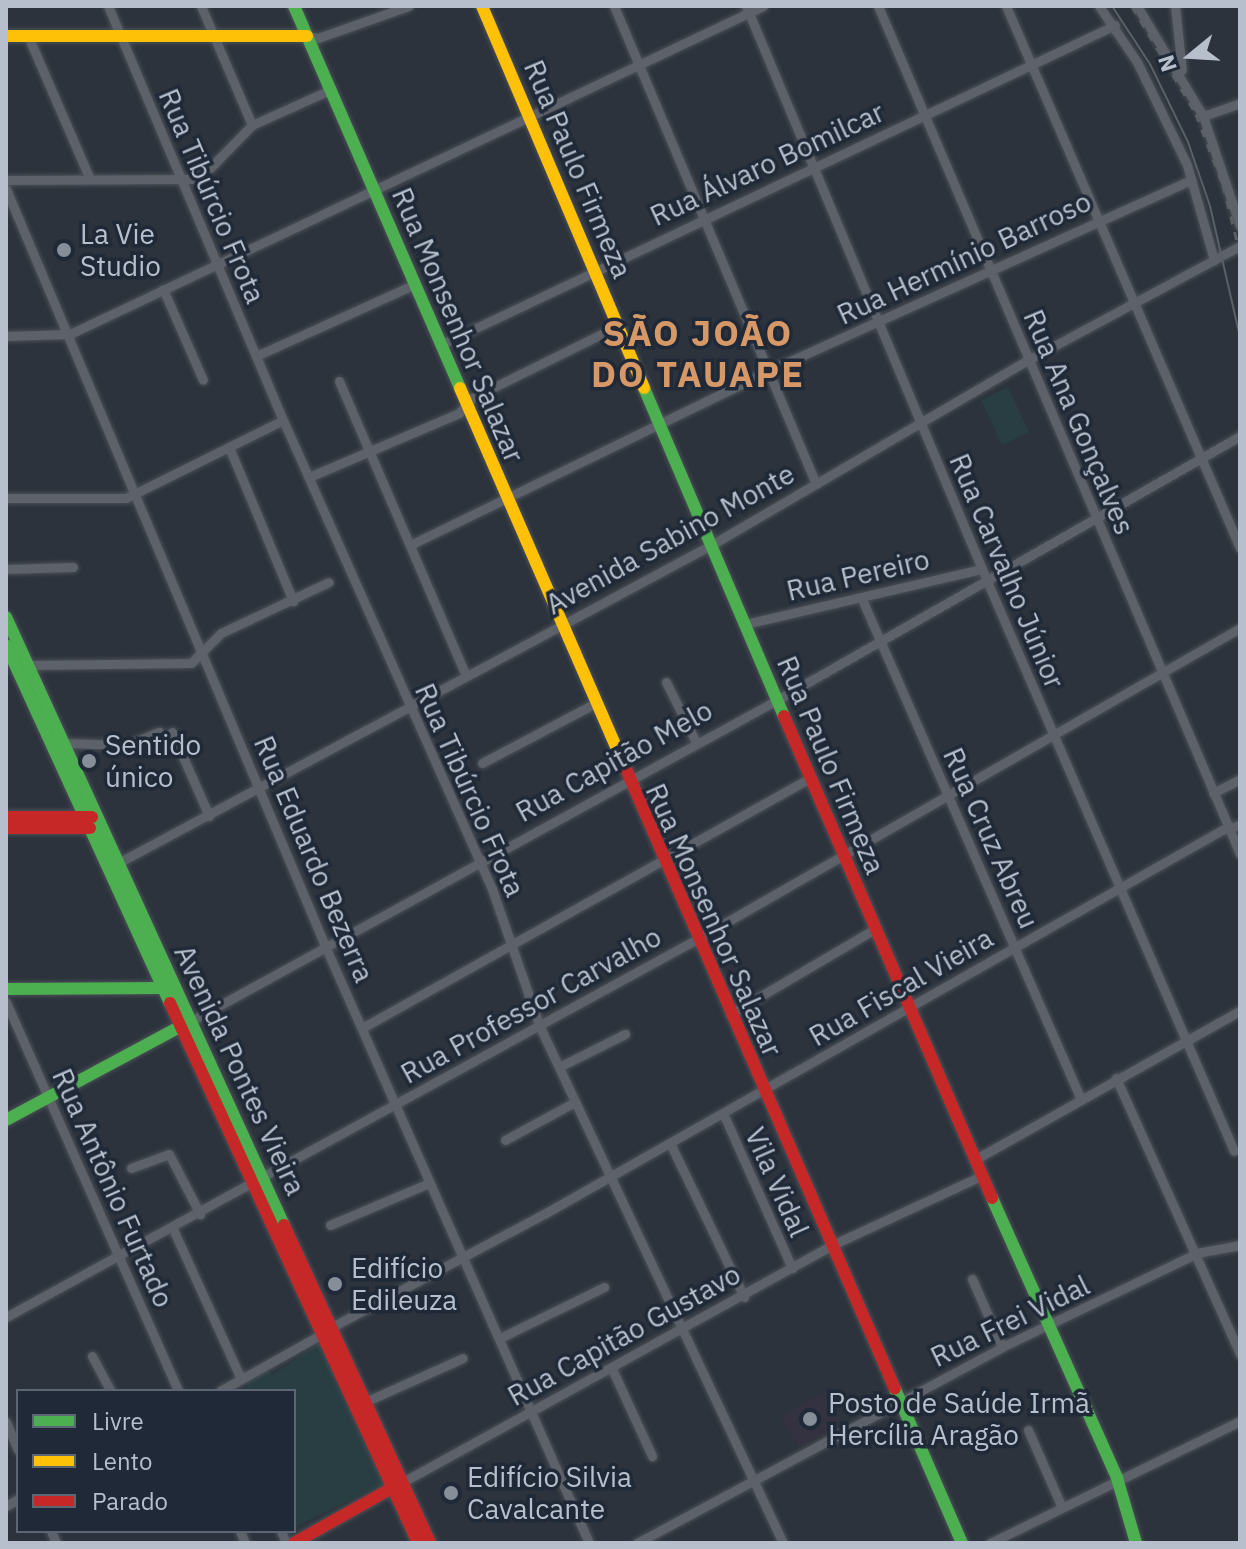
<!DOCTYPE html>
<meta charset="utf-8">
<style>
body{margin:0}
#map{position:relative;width:1246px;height:1549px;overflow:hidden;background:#2c333c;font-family:"IBM Plex Sans",sans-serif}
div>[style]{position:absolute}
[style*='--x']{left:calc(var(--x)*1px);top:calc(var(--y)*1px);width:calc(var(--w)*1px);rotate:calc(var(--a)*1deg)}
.medical>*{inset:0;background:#343241;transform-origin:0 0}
.green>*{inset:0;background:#293e42;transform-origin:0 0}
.roads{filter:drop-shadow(0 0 2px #4a4f56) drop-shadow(0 0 2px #4a4f56)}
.street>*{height:9px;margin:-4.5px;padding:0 4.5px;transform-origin:4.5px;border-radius:4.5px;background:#5d6169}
.fast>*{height:12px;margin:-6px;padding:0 6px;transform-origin:6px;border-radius:6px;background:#4caf50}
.slow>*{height:12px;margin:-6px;padding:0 6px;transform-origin:6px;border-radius:6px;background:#ffc107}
.jam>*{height:12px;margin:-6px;padding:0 6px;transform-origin:6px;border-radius:6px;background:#c62828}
.tram>*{height:2px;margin:-1px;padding:0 1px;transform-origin:1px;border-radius:1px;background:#5b6067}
.rail>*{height:3px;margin-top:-1.5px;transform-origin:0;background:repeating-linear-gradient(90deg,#5b6067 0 8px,transparent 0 16px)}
.dots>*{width:22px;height:22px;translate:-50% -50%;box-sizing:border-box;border:4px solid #1f2937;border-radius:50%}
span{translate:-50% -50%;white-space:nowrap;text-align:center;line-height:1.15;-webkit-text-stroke:7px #1f2937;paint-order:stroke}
.street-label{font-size:28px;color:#b7bfcc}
.poi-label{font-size:28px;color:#b7bfcc}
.left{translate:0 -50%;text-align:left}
.district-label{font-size:36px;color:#d79867;font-weight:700;letter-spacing:2px}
.frame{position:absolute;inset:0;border:8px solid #b7bfcc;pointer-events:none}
.legend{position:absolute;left:16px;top:1389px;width:280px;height:144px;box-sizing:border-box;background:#1f2937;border:2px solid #5c6573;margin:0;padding:10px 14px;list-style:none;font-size:24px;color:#b7bfcc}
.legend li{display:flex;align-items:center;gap:16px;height:40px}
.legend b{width:40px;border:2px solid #5c6573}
.north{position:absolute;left:1150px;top:16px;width:80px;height:80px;-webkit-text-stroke:6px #1f2937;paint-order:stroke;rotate:252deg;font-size:22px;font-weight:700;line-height:32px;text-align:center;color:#b7bfcc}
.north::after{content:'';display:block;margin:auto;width:28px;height:36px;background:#b7bfcc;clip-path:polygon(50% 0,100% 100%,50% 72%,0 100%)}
</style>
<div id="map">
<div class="medical">
<div style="left:823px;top:1393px;width:36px;height:48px;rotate:60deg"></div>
</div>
<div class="green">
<div style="left:1008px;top:387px;width:50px;height:30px;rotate:65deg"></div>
<div style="clip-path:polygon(321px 1342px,336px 1375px,333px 1379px,385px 1483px,299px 1525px,292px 1535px,286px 1531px,294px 1531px,294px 1391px,241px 1391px,248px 1387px,246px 1382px,268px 1370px,272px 1375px)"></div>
</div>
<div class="roads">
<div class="street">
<div style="--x:108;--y:6;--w:449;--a:67.1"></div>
<div style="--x:283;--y:420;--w:513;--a:65.98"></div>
<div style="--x:492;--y:889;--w:144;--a:70.9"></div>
<div style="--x:539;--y:1025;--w:573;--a:64.78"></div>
<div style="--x:201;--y:6;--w:129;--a:66.8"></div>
<div style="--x:614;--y:6;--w:519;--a:67.09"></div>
<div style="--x:746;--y:6;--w:623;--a:67.26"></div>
<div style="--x:987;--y:581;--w:621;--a:66.57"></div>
<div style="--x:878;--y:6;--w:922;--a:66.88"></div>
<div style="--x:1006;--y:6;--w:590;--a:66.65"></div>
<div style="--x:1099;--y:6;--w:68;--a:55.8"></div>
<div style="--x:1137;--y:62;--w:114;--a:64.1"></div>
<div style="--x:1187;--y:165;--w:99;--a:74.1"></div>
<div style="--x:1137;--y:6;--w:128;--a:59"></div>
<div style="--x:1203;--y:116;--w:116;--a:71.4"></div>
<div style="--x:1175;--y:6;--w:64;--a:83.8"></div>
<div style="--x:28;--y:36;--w:156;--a:66.6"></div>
<div style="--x:307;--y:36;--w:11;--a:10"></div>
<div style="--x:318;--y:38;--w:96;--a:-19.4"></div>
<div style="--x:1203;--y:116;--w:39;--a:-19"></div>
<div style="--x:6;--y:180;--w:186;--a:-0.3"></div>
<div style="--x:192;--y:179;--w:21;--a:-31"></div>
<div style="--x:210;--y:168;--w:60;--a:-45.7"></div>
<div style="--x:252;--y:125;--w:85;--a:-24.2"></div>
<div style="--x:6;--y:189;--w:824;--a:67.14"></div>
<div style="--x:326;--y:948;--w:651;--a:66.15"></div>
<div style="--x:163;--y:289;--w:99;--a:66.3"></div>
<div style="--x:6;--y:336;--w:64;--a:-1.8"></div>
<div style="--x:70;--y:334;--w:767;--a:-25.33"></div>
<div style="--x:440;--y:345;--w:747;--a:-25.36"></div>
<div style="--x:256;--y:356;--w:172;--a:-24.3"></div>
<div style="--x:339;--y:381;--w:321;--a:66.7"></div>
<div style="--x:229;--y:447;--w:167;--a:67.4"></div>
<div style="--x:309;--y:477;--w:163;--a:-23.1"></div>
<div style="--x:459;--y:413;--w:20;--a:-49"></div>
<div style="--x:472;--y:398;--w:163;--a:-26.3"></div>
<div style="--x:6;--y:498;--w:120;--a:0"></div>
<div style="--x:126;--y:498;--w:175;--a:-26.4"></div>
<div style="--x:410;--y:545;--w:398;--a:-25.9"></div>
<div style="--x:768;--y:371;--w:464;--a:-24.3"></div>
<div style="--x:6;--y:569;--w:67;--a:-1.7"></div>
<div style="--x:861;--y:597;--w:546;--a:66.35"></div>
<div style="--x:745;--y:624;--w:243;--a:-13.1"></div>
<div style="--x:28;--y:665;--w:163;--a:-0.7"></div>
<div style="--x:191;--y:663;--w:42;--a:-45"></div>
<div style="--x:221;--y:633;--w:119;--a:-25.3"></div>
<div style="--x:666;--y:682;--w:67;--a:63.4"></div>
<div style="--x:172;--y:732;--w:92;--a:66.2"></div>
<div style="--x:64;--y:743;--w:64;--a:1.8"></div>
<div style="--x:128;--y:745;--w:34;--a:-23"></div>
<div style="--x:482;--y:763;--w:127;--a:-27.8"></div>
<div style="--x:1213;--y:793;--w:30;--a:-27"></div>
<div style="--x:118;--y:863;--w:673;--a:-28.2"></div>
<div style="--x:711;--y:545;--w:367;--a:-30.3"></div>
<div style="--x:1028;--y:360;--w:241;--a:-28.3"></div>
<div style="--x:6;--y:1002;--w:425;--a:66.1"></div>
<div style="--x:730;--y:1014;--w:168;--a:-30.4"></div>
<div style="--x:191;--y:1021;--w:668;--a:-28.71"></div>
<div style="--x:777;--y:700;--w:533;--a:-29.69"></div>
<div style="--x:362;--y:1028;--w:513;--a:-29.16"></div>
<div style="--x:559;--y:1067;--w:74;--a:-26.6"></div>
<div style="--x:1116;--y:1078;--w:303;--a:65.8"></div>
<div style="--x:723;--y:1113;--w:170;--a:66"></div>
<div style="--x:505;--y:1140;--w:80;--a:-28.5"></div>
<div style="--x:670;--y:1143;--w:171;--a:64.3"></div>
<div style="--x:974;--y:1160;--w:305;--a:-29.3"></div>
<div style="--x:131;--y:1168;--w:40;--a:-20.2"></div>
<div style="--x:169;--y:1154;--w:68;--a:62.7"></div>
<div style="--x:330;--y:1225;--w:108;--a:-23"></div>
<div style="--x:173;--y:1229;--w:165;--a:65.6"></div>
<div style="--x:972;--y:1279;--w:74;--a:66.2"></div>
<div style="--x:6;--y:1317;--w:788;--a:-28.68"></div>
<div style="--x:697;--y:939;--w:626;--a:-29.8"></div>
<div style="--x:332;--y:1327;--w:240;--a:-28.1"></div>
<div style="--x:544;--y:1214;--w:779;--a:-29.53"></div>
<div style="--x:1222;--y:830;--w:19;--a:-16"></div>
<div style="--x:500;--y:1338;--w:116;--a:-26.1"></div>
<div style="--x:92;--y:1356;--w:40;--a:62"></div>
<div style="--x:612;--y:1369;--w:96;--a:65.3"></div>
<div style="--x:220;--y:1391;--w:117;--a:-29.2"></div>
<div style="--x:365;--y:1402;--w:107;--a:-24.2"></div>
<div style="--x:6;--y:1422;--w:30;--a:67"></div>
<div style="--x:1028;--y:1430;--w:82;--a:66.3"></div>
<div style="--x:401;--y:1483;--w:490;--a:-28.9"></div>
<div style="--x:830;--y:1246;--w:166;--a:-24.9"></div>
<div style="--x:6;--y:1506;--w:14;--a:-30"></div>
<div style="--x:51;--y:1531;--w:13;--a:67"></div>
<div style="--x:240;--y:1531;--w:13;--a:67"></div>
<div style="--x:281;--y:1531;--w:13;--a:67"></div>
<div style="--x:637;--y:1543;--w:414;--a:-28.2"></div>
<div style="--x:1002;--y:1347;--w:216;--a:-25.7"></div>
<div style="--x:1197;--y:1253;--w:44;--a:-10.5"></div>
<div style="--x:990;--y:1543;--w:278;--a:-26"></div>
</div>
<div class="fast">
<div style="--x:294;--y:6;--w:417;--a:66.5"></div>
<div style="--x:644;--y:388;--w:357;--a:66.9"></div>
<div style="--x:6;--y:617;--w:669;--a:65.43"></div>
<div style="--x:6;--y:645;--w:394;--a:65.4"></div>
<div style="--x:6;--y:989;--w:157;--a:-0.4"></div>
<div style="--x:6;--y:1120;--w:205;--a:-28.2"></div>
<div style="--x:992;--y:1198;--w:307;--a:65.9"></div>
<div style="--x:1117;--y:1478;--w:68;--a:73.7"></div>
<div style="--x:895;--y:1389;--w:168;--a:66.5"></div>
</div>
<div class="slow">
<div style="--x:482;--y:6;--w:415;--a:67"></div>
<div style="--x:6;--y:36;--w:301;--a:0"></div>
<div style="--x:460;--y:388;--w:408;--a:66.5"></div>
</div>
<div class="jam">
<div style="--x:784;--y:716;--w:525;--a:66.66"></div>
<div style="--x:623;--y:762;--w:683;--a:66.55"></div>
<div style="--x:6;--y:817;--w:86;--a:0"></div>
<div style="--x:6;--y:828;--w:84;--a:0"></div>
<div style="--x:170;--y:1003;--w:594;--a:65.33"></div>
<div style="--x:284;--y:1225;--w:350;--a:65.3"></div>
<div style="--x:294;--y:1543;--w:120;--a:-29.3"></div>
</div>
</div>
<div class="tram">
<div style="--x:1112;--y:6;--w:69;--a:56.8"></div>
<div style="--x:1150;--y:64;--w:87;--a:64"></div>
<div style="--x:1188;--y:142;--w:68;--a:71"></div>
<div style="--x:1210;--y:206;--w:134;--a:77.1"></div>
</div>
<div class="rail">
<div style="--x:1132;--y:6;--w:126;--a:59.3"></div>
<div style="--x:1196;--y:114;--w:76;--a:69.2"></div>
<div style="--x:1223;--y:185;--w:70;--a:76"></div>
</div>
<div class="dots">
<div style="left:64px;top:250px;background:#868e9a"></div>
<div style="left:89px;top:761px;background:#868e9a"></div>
<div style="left:335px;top:1284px;background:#868e9a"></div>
<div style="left:810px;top:1419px;background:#868e9a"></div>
<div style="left:451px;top:1493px;background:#868e9a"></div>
</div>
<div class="street-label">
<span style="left:767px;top:164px;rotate:-25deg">Rua Álvaro Bomilcar</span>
<span style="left:578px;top:169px;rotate:67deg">Rua Paulo Firmeza</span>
<span style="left:212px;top:196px;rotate:67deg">Rua Tibúrcio Frota</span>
<span style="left:964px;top:258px;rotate:-25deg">Rua Hermínio Barroso</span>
<span style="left:458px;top:325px;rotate:67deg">Rua Monsenhor Salazar</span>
<span style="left:1079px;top:422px;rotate:67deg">Rua Ana Gonçalves</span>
<span style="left:670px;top:539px;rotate:-29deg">Avenida Sabino Monte</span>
<span style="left:1007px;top:571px;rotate:67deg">Rua Carvalho Júnior</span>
<span style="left:858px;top:575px;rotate:-13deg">Rua Pereiro</span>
<span style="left:614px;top:761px;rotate:-29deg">Rua Capitão Melo</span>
<span style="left:831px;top:765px;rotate:67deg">Rua Paulo Firmeza</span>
<span style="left:470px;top:790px;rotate:66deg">Rua Tibúrcio Frota</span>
<span style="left:991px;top:838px;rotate:66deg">Rua Cruz Abreu</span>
<span style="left:314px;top:859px;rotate:67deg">Rua Eduardo Bezerra</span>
<span style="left:714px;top:920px;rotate:66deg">Rua Monsenhor Salazar</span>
<span style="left:901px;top:987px;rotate:-30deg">Rua Fiscal Vieira</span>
<span style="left:531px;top:1005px;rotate:-29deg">Rua Professor Carvalho</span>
<span style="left:240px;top:1070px;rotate:65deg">Avenida Pontes Vieira</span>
<span style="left:777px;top:1182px;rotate:66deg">Vila Vidal</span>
<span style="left:113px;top:1188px;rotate:66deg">Rua Antônio Furtado</span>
<span style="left:1010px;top:1321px;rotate:-26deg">Rua Frei Vidal</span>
<span style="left:624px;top:1335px;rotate:-29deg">Rua Capitão Gustavo</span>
</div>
<div class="poi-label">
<span class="left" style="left:80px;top:250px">La Vie<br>Studio</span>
<span class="left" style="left:105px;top:761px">Sentido<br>único</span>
<span class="left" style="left:351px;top:1284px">Edifício<br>Edileuza</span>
<span class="left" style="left:828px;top:1419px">Posto de Saúde Irmã<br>Hercília Aragão</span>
<span class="left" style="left:467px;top:1493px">Edifício Silvia<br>Cavalcante</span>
</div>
<div class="district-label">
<span style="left:698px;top:353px">SÃO JOÃO<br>DO TAUAPE</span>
</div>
<div class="frame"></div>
<ul class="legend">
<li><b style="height:10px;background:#4caf50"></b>Livre</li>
<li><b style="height:10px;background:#ffc107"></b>Lento</li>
<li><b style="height:10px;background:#c62828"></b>Parado</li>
</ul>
<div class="north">N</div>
</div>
